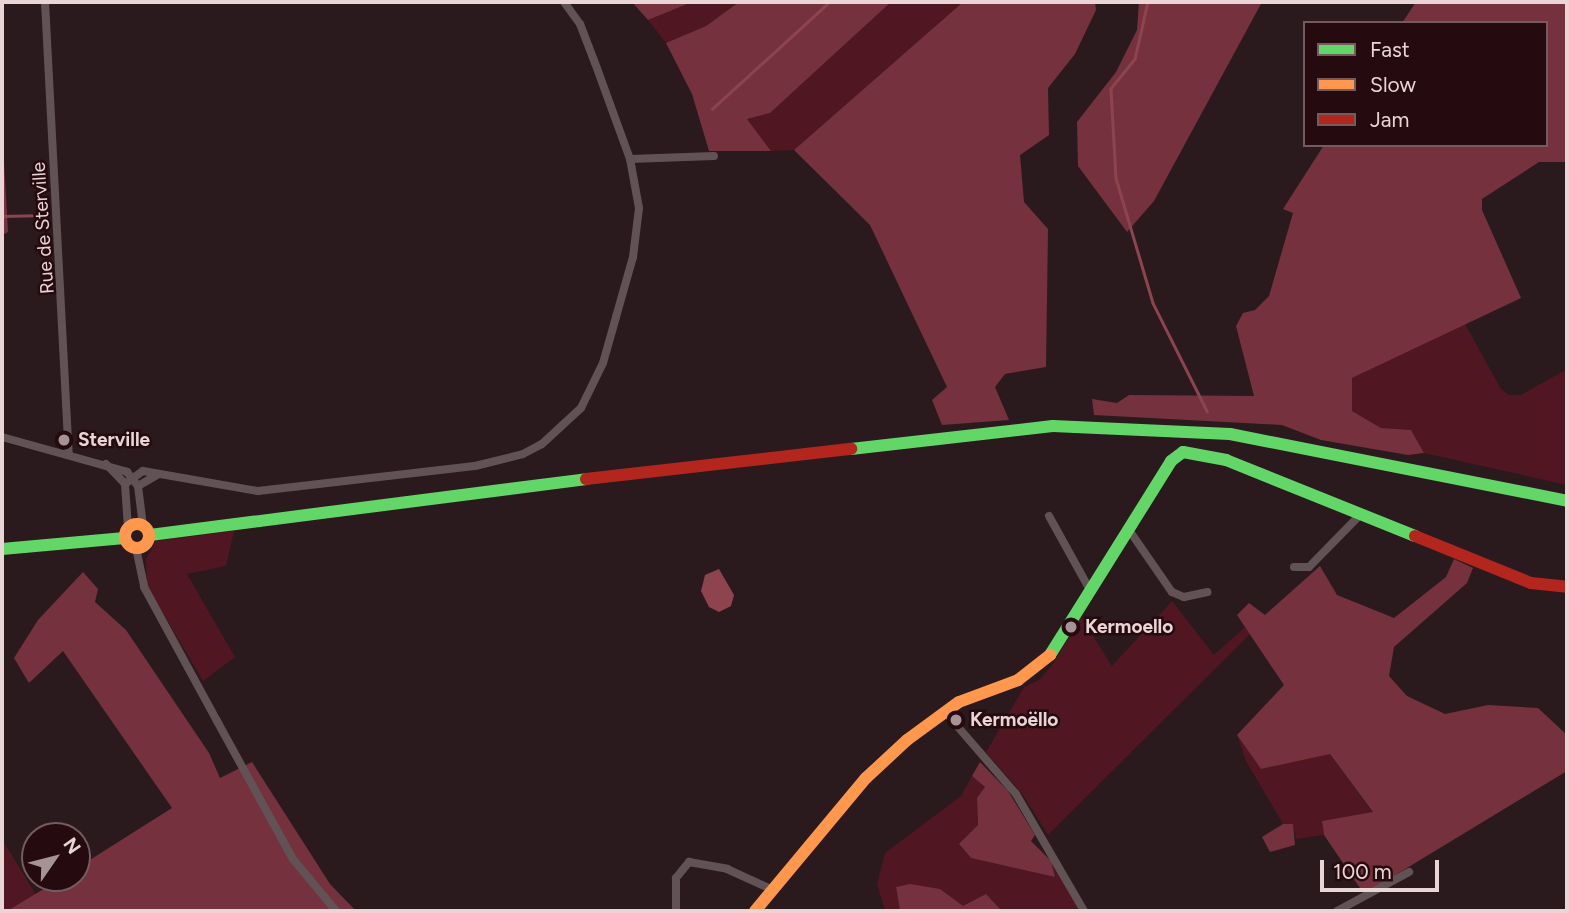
<!DOCTYPE html>
<meta charset="utf-8">
<style>
body{margin:0}
#map{position:relative;width:1569px;height:913px;overflow:hidden;background:#2a1a1d;font-family:Figtree,sans-serif}
div>[style]{position:absolute}
[style*='--x']{left:calc(var(--x)*1px);top:calc(var(--y)*1px);width:calc(var(--w)*1px);rotate:calc(var(--a)*1deg)}
.green>*{inset:0;background:#501622}
.forest>*{inset:0;background:#76313e}
.water>*{inset:0;background:#8d444f}
.stream>*{height:2.5px;margin:-1.25px;padding:0 1.25px;transform-origin:1.25px;border-radius:1.25px;background:#8d444f}
.street>*{height:8px;margin:-4px;padding:0 4px;transform-origin:4px;border-radius:4px;background:#615355}
.fast>*{height:12px;margin:-6px;padding:0 6px;transform-origin:6px;border-radius:6px;background:#63d668}
.slow>*{height:12px;margin:-6px;padding:0 6px;transform-origin:6px;border-radius:6px;background:#ff974d}
.slow>.ring{margin:-6px;padding:0;box-sizing:content-box;background:none;border:12px solid #ff974d;border-radius:50%}
.jam>*{height:12px;margin:-6px;padding:0 6px;transform-origin:6px;border-radius:6px;background:#b3261e}
.dots>*{width:19px;height:19px;translate:-50% -50%;box-sizing:border-box;border:4px solid #250b0f;border-radius:50%}
span{translate:-50% -50%;white-space:nowrap;text-align:center;line-height:1.15;-webkit-text-stroke:5px #250b0f;paint-order:stroke}
.street-label{font-size:19px;color:#e9d4d6}
.poi-label{font-size:19px;color:#e9d4d6;font-weight:700}
.left{translate:0 -50%;text-align:left}
.frame{position:absolute;inset:0;border:4px solid #e9d4d6;pointer-events:none}
.legend{position:absolute;left:1303px;top:21px;width:245px;height:126px;box-sizing:border-box;background:#250b0f;border:2px solid #735b5f;margin:0;padding:9px 12px;list-style:none;font-size:21px;color:#e9d4d6}
.legend li{display:flex;align-items:center;gap:14px;height:35px}
.legend b{width:35px;border:2px solid #735b5f}
.north{position:absolute;left:21px;top:822px;width:70px;height:70px;box-sizing:border-box;background:#250b0f;border:2px solid #735b5f;border-radius:50%;rotate:55deg;font-size:19px;font-weight:700;line-height:28px;text-align:center;color:#e9d4d6}
.north::after{content:'';display:block;margin:auto;width:24px;height:32px;background:#a69395;clip-path:polygon(50% 0,100% 100%,50% 72%,0 100%)}
.scale{position:absolute;left:1320px;top:860px;width:119px;height:32px;box-sizing:border-box;border:4px solid #e9d4d6;border-top:0;padding-left:9px;font-size:21px;line-height:24px;white-space:nowrap;color:#e9d4d6;-webkit-text-stroke:5px #250b0f;paint-order:stroke}
</style>
<div id="map">
<div class="green">
<div style="clip-path:polygon(692px 2px,739px 2px,706px 26px,666px 43px,648px 20px)"></div>
<div style="clip-path:polygon(891px 2px,963px 2px,794px 150px,771px 151px,747px 119px,770px 113px)"></div>
<div style="clip-path:polygon(1465px 324px,1501px 389px,1509px 395px,1521px 395px,1567px 369px,1567px 485px,1424px 453px,1411px 430px,1381px 428px,1352px 411px,1352px 378px)"></div>
<div style="clip-path:polygon(234px 531px,226px 566px,187px 574px,235px 657px,203px 681px,147px 586px,146px 559px,156px 541px)"></div>
<div style="clip-path:polygon(1172px 601px,1214px 655px,1245px 627px,1250px 634px,1048px 835px,1023px 795px,986px 752px,1024px 687px,1039px 680px,1053px 664px,1081px 617px,1112px 666px)"></div>
<div style="clip-path:polygon(1237px 735px,1261px 769px,1329px 753px,1373px 813px,1322px 821px,1324px 835px,1296px 839px,1293px 824px,1283px 824px,1246px 761px)"></div>
<div style="clip-path:polygon(972px 776px,985px 787px,977px 798px,978px 825px,959px 845px,971px 858px,1055px 877px,1051px 861px,1079px 911px,1002px 911px,986px 894px,963px 907px,940px 889px,896px 888px,900px 911px,885px 911px,877px 884px,885px 853px,961px 796px)"></div>
<div style="clip-path:polygon(2px 839px,36px 895px,7px 911px,2px 911px)"></div>
</div>
<div class="forest">
<div style="clip-path:polygon(632px 2px,692px 2px,648px 20px)"></div>
<div style="clip-path:polygon(739px 2px,891px 2px,770px 113px,747px 119px,771px 151px,709px 151px,692px 94px,666px 43px,706px 26px)"></div>
<div style="clip-path:polygon(963px 2px,1095px 2px,1096px 10px,1075px 54px,1048px 88px,1049px 135px,1020px 155px,1024px 202px,1048px 229px,1046px 367px,1005px 374px,995px 387px,1009px 420px,942px 425px,932px 400px,947px 387px,870px 225px,794px 150px)"></div>
<div style="clip-path:polygon(1139px 2px,1262px 2px,1154px 201px,1127px 232px,1078px 166px,1077px 122px,1116px 72px,1137px 30px)"></div>
<div style="clip-path:polygon(1416px 2px,1567px 2px,1567px 162px,1539px 162px,1482px 199px,1482px 210px,1521px 298px,1352px 378px,1352px 411px,1381px 428px,1411px 430px,1424px 453px,1408px 455px,1321px 440px,1282px 425px,1094px 415px,1092px 399px,1117px 403px,1129px 395px,1254px 396px,1236px 326px,1243px 313px,1255px 310px,1269px 296px,1293px 213px,1283px 209px,1324px 145px,1546px 145px,1546px 23px,1402px 23px)"></div>
<div style="clip-path:polygon(2px 127px,8px 232px,2px 235px)"></div>
<div style="clip-path:polygon(1454px 559px,1473px 568px,1467px 583px,1394px 647px,1389px 676px,1407px 696px,1445px 714px,1488px 705px,1538px 708px,1567px 735px,1567px 771px,1364px 894px,1324px 835px,1322px 821px,1373px 812px,1330px 754px,1261px 769px,1237px 735px,1284px 685px,1237px 615px,1249px 603px,1265px 615px,1320px 566px,1337px 595px,1394px 618px,1446px 577px)"></div>
<div style="clip-path:polygon(83px 572px,98px 589px,95px 602px,126px 630px,209px 753px,220px 778px,252px 762px,330px 884px,356px 911px,7px 911px,62px 878px,77px 878px,77px 868px,172px 808px,63px 651px,29px 683px,14px 658px,38px 620px)"></div>
<div style="clip-path:polygon(980px 762px,1008px 791px,1035px 835px,1031px 841px,1051px 861px,1055px 877px,971px 858px,959px 844px,978px 825px,977px 798px,985px 787px,972px 776px)"></div>
<div style="clip-path:polygon(1283px 824px,1293px 824px,1295px 845px,1270px 852px,1262px 837px)"></div>
<div style="clip-path:polygon(910px 884px,940px 889px,963px 906px,986px 894px,1002px 911px,900px 911px,896px 887px)"></div>
</div>
<div class="water">
<div style="clip-path:polygon(719px 569px,734px 595px,731px 606px,719px 612px,709px 607px,701px 591px,705px 575px)"></div>
</div>
<div class="stream">
<div style="--x:1148;--y:2;--w:58;--a:102.8"></div>
<div style="--x:1135;--y:59;--w:38;--a:129"></div>
<div style="--x:1111;--y:89;--w:89;--a:86.8"></div>
<div style="--x:1116;--y:178;--w:130;--a:73.5"></div>
<div style="--x:1153;--y:303;--w:121;--a:63.4"></div>
<div style="--x:712;--y:109;--w:159;--a:-42.4"></div>
<div style="--x:2;--y:216;--w:45;--a:-1.3"></div>
</div>
<div class="street">
<div style="--x:45;--y:2;--w:452;--a:87"></div>
<div style="--x:630;--y:159;--w:84;--a:-2"></div>
<div style="--x:2;--y:437;--w:130;--a:15.6"></div>
<div style="--x:127;--y:472;--w:18;--a:52"></div>
<div style="--x:138;--y:486;--w:40;--a:82.9"></div>
<div style="--x:106;--y:464;--w:28;--a:46"></div>
<div style="--x:125;--y:484;--w:44;--a:86.1"></div>
<div style="--x:125;--y:484;--w:22;--a:-36"></div>
<div style="--x:143;--y:471;--w:117;--a:9.9"></div>
<div style="--x:258;--y:491;--w:218;--a:-6.6"></div>
<div style="--x:475;--y:466;--w:49;--a:-14"></div>
<div style="--x:523;--y:454;--w:21;--a:-28"></div>
<div style="--x:542;--y:444;--w:53;--a:-42.7"></div>
<div style="--x:581;--y:408;--w:50;--a:-63.9"></div>
<div style="--x:603;--y:363;--w:48;--a:-74.2"></div>
<div style="--x:616;--y:317;--w:62;--a:-74.2"></div>
<div style="--x:633;--y:257;--w:49;--a:-83"></div>
<div style="--x:639;--y:208;--w:50;--a:-100.4"></div>
<div style="--x:630;--y:159;--w:102;--a:-110"></div>
<div style="--x:595;--y:63;--w:42;--a:-111"></div>
<div style="--x:580;--y:24;--w:27;--a:-126"></div>
<div style="--x:138;--y:486;--w:24;--a:-30"></div>
<div style="--x:1049;--y:516;--w:85;--a:61"></div>
<div style="--x:1129;--y:530;--w:75;--a:55.3"></div>
<div style="--x:1172;--y:592;--w:13;--a:23"></div>
<div style="--x:1184;--y:597;--w:24;--a:-12"></div>
<div style="--x:136;--y:548;--w:40;--a:78"></div>
<div style="--x:144;--y:587;--w:153;--a:61.4"></div>
<div style="--x:217;--y:721;--w:158;--a:61.2"></div>
<div style="--x:293;--y:859;--w:67;--a:50.4"></div>
<div style="--x:1294;--y:567;--w:15;--a:0"></div>
<div style="--x:1309;--y:567;--w:73;--a:-45.6"></div>
<div style="--x:945;--y:712;--w:108;--a:49.1"></div>
<div style="--x:1016;--y:794;--w:135;--a:59.8"></div>
<div style="--x:676;--y:911;--w:33;--a:-90"></div>
<div style="--x:676;--y:878;--w:21;--a:-51"></div>
<div style="--x:689;--y:862;--w:39;--a:10"></div>
<div style="--x:727;--y:869;--w:51;--a:24.5"></div>
<div style="--x:1337;--y:911;--w:82;--a:-28.4"></div>
</div>
<div class="fast">
<div style="--x:851;--y:449;--w:203;--a:-6.5"></div>
<div style="--x:1053;--y:426;--w:177;--a:2.6"></div>
<div style="--x:1230;--y:434;--w:344;--a:11.2"></div>
<div style="--x:150;--y:535;--w:440;--a:-7.3"></div>
<div style="--x:2;--y:549;--w:123;--a:-5.1"></div>
<div style="--x:1050;--y:655;--w:229;--a:-58"></div>
<div style="--x:1171;--y:461;--w:15;--a:-37"></div>
<div style="--x:1183;--y:452;--w:44;--a:10.5"></div>
<div style="--x:1226;--y:460;--w:204;--a:21.9"></div>
</div>
<div class="slow">
<div class="ring" style="left:125px;top:524px;width:12px;height:12px"></div>
<div style="--x:755;--y:911;--w:173;--a:-50.2"></div>
<div style="--x:866;--y:778;--w:56;--a:-42.8"></div>
<div style="--x:907;--y:740;--w:64;--a:-36.2"></div>
<div style="--x:959;--y:702;--w:63;--a:-20.4"></div>
<div style="--x:1018;--y:680;--w:41;--a:-38"></div>
</div>
<div class="jam">
<div style="--x:586;--y:479;--w:267;--a:-6.5"></div>
<div style="--x:1415;--y:536;--w:125;--a:22.1"></div>
<div style="--x:1531;--y:583;--w:36;--a:6"></div>
</div>
<div class="dots">
<div style="left:64px;top:440px;background:#a69395"></div>
<div style="left:1071px;top:627px;background:#a69395"></div>
<div style="left:956px;top:720px;background:#a69395"></div>
</div>
<div class="street-label">
<span style="left:43px;top:228px;rotate:-94deg">Rue de Sterville</span>
</div>
<div class="poi-label">
<span class="left" style="left:78px;top:440px">Sterville</span>
<span class="left" style="left:1085px;top:627px">Kermoello</span>
<span class="left" style="left:970px;top:720px">Kermoëllo</span>
</div>
<div class="frame"></div>
<ul class="legend">
<li><b style="height:9px;background:#63d668"></b>Fast</li>
<li><b style="height:9px;background:#ff974d"></b>Slow</li>
<li><b style="height:9px;background:#b3261e"></b>Jam</li>
</ul>
<div class="north">N</div>
<div class="scale">100 m</div>
</div>
